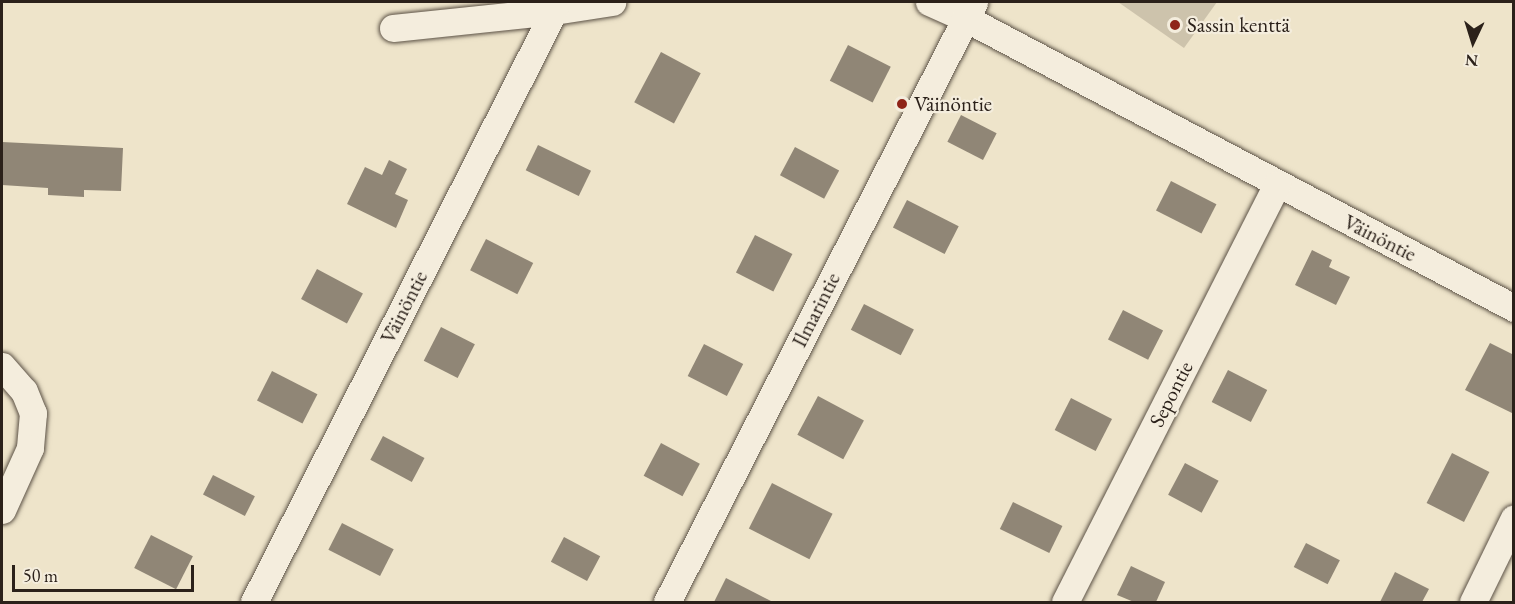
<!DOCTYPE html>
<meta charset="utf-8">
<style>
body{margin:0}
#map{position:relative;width:1515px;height:604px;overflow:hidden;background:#eee4ca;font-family:"EB Garamond",serif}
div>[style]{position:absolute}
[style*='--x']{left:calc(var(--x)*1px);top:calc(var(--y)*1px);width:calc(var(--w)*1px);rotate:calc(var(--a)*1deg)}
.green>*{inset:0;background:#cdc3ac}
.building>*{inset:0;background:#908676;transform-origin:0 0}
.roads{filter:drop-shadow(0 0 2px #5c5246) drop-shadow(0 0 2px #5c5246)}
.street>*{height:27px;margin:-13.5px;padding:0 13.5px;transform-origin:13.5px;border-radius:13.5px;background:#f4eddd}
.dots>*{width:16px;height:16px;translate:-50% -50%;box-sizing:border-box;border:3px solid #f4eddd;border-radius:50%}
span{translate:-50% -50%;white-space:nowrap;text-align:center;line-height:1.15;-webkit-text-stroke:4.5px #f4eddd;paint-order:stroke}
.poi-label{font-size:21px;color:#2b211a}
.left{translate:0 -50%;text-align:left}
.street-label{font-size:21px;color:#2b211a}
.frame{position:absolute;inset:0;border:3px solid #2b211a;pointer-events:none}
.north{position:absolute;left:1443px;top:12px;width:60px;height:60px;-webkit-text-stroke:4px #f4eddd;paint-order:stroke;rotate:184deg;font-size:16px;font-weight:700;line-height:24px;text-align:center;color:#2b211a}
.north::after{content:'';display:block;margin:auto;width:21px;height:27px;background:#2b211a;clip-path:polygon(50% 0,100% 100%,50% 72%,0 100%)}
.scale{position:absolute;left:12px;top:565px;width:182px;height:27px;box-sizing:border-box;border:3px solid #2b211a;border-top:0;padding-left:8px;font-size:18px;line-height:21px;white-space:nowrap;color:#2b211a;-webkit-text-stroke:4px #f4eddd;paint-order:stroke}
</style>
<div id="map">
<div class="green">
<div style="clip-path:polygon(1118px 2px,1217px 2px,1184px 48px)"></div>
</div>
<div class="building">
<div style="left:848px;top:45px;width:48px;height:40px;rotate:27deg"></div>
<div style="left:661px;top:52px;width:45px;height:57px;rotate:28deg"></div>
<div style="left:961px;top:115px;width:40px;height:30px;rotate:27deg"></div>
<div style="clip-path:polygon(2px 142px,123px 148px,121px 191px,84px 190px,84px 197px,48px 195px,48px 188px,2px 185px)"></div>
<div style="left:538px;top:145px;width:59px;height:28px;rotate:26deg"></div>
<div style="left:795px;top:147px;width:50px;height:32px;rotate:28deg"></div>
<div style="clip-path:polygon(389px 160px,407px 169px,395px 194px,408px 200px,396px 228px,347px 204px,365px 167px,382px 175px)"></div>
<div style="left:1171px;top:181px;width:51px;height:33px;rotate:27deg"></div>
<div style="left:907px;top:200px;width:58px;height:31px;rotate:27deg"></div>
<div style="left:755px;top:235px;width:42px;height:42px;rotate:27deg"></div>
<div style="left:486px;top:239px;width:53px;height:35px;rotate:27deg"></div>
<div style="clip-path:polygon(1312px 250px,1332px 260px,1329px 267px,1350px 277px,1336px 305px,1295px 285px)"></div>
<div style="left:317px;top:269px;width:52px;height:34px;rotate:28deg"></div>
<div style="left:864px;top:304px;width:56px;height:29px;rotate:27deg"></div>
<div style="left:1123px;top:310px;width:45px;height:33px;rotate:27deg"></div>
<div style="left:441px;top:327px;width:38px;height:38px;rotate:27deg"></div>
<div style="clip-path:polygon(1490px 343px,1514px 355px,1514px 414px,1465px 390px)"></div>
<div style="left:704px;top:344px;width:44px;height:36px;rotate:27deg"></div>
<div style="left:1228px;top:370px;width:44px;height:36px;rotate:27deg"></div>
<div style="left:272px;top:371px;width:51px;height:33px;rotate:27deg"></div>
<div style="left:818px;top:396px;width:52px;height:44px;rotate:28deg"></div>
<div style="left:1071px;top:398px;width:46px;height:36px;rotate:27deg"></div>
<div style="left:383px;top:436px;width:47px;height:27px;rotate:28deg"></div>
<div style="left:661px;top:443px;width:44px;height:37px;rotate:28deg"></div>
<div style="left:1452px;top:453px;width:42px;height:56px;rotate:27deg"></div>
<div style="left:1185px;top:463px;width:38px;height:36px;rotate:28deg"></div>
<div style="left:213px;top:475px;width:47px;height:22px;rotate:27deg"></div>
<div style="left:772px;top:483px;width:68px;height:51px;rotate:27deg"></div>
<div style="left:1013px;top:502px;width:55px;height:30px;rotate:26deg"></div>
<div style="left:342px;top:523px;width:58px;height:30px;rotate:27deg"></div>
<div style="left:151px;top:535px;width:47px;height:37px;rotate:27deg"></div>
<div style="left:564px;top:537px;width:41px;height:28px;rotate:28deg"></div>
<div style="left:1306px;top:543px;width:38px;height:27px;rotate:27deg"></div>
<div style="clip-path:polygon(1131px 566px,1165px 582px,1156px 602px,1134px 602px,1117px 595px)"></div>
<div style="clip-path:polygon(1395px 572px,1429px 589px,1422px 602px,1380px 602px)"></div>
<div style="clip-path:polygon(726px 578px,773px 602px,714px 602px)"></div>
</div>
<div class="roads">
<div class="street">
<div style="--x:929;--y:2;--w:39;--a:24"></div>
<div style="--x:965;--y:18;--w:621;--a:27.84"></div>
<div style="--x:393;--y:28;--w:162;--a:-6"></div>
<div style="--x:554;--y:11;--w:59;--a:-8.8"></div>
<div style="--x:2;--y:366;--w:33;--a:49"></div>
<div style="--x:24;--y:391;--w:24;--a:68"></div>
<div style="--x:33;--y:413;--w:35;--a:95"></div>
<div style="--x:30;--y:448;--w:68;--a:114.3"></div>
<div style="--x:254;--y:602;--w:663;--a:-63.09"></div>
<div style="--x:667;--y:602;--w:674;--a:-62.9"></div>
<div style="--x:1065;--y:602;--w:468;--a:-63.1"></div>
<div style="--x:1473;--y:602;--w:93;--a:-64"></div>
</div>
</div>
<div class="dots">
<div style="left:1175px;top:25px;background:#8f2418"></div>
<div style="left:902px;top:104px;background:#8f2418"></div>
</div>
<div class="poi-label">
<span class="left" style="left:1187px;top:25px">Sassin kenttä</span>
<span class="left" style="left:914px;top:104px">Väinöntie</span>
</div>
<div class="street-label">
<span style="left:1380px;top:238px;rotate:27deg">Väinöntie</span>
<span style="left:404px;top:307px;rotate:-63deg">Väinöntie</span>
<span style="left:816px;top:310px;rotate:-63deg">Ilmarintie</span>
<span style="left:1171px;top:394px;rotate:-63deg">Sepontie</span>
</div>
<div class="frame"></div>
<div class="north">N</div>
<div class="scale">50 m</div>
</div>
